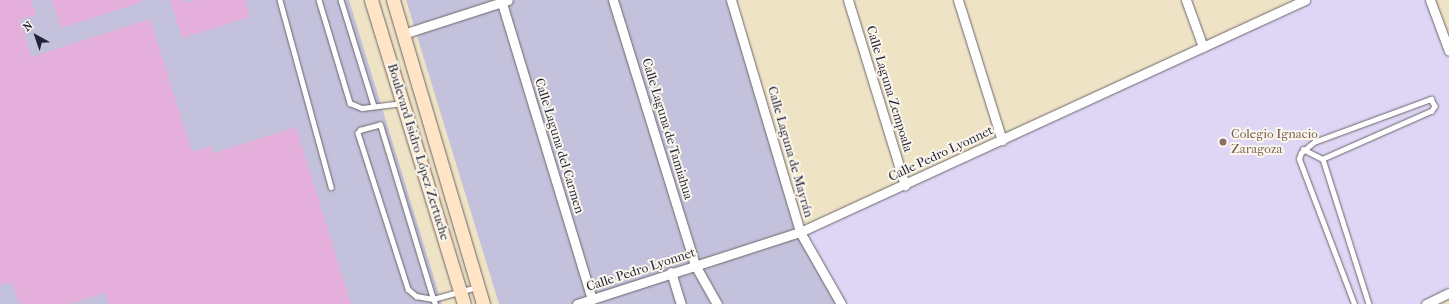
<!DOCTYPE html>
<meta charset="utf-8">
<style>
body{margin:0}
#map{position:relative;width:1449px;height:304px;overflow:hidden;background:#efe3c5;font-family:"IM FELL French Canon",serif}
div>[style]{position:absolute}
[style*='--x']{left:calc(var(--x)*1px);top:calc(var(--y)*1px);width:calc(var(--w)*1px);rotate:calc(var(--a)*1deg)}
.built>*{inset:0;background:#dfd5f5}
.industrial>*{inset:0;background:#c3c1db}
.building>*{inset:0;background:#e4afdb}
.roads{filter:drop-shadow(0 0 1px #6a666b) drop-shadow(0 0 1px #6a666b)}
.lane>*{height:4.5px;margin:-2.25px;padding:0 2.25px;transform-origin:2.25px;border-radius:2.25px;background:#fff}
.street>*{height:9px;margin:-4.5px;padding:0 4.5px;transform-origin:4.5px;border-radius:4.5px;background:#fff}
.secondary>*{height:13px;margin:-6.5px;padding:0 6.5px;transform-origin:6.5px;border-radius:6.5px;background:#ffe4c6}
.dots>*{width:11px;height:11px;translate:-50% -50%;box-sizing:border-box;border:2px solid #fbf7ec;border-radius:50%}
span{translate:-50% -50%;white-space:nowrap;text-align:center;line-height:1.15;-webkit-text-stroke:4px #fbf7ec;paint-order:stroke}
.street-label{font-size:13px;color:#22223b}
.education-label{font-size:13px;color:#785e54}
.left{translate:0 -50%;text-align:left}
.north{position:absolute;left:16px;top:16px;width:40px;height:40px;-webkit-text-stroke:3px #fbf7ec;paint-order:stroke;rotate:320deg;font-size:11px;font-weight:700;line-height:16px;text-align:center;color:#22223b}
.north::after{content:'';display:block;margin:auto;width:14px;height:18px;background:#22223b;clip-path:polygon(50% 0,100% 100%,50% 72%,0 100%)}
</style>
<div id="map">
<div class="built">
<div style="clip-path:polygon(1305px 0,1429px 0,1449px 51px,1449px 291px,1420px 304px,842px 304px,800px 232px)"></div>
</div>
<div class="industrial">
<div style="clip-path:polygon(0 0,349px 0,442px 304px,0 304px)"></div>
<div style="clip-path:polygon(406px 0,726px 0,804px 229px,844px 304px,499px 304px)"></div>
</div>
<div class="building">
<div style="clip-path:polygon(0 0,31px 0,36px 15px,20px 20px,31px 57px,150px 19px,192px 152px,211px 146px,214px 153px,296px 127px,351px 304px,109px 304px,105px 293px,70px 304px,19px 304px,12px 282px,0 285px)"></div>
<div style="clip-path:polygon(52px 0,141px 0,142px 2px,61px 28px)"></div>
<div style="clip-path:polygon(170px 0,184px 0,184px 4px,195px 0,245px 0,250px 17px,182px 38px)"></div>
</div>
<div class="roads">
<div class="lane">
<div style="--x:280;--y:0;--w:194;--a:74.7"></div>
<div style="--x:319;--y:0;--w:108;--a:73.2"></div>
<div style="--x:350;--y:103;--w:13;--a:23"></div>
<div style="--x:362;--y:108;--w:39;--a:-7"></div>
<div style="--x:341;--y:0;--w:111;--a:72.7"></div>
<div style="--x:1303;--y:149;--w:22;--a:27"></div>
<div style="--x:435;--y:304;--w:5;--a:-112"></div>
<div style="--x:433;--y:299;--w:182;--a:-106.9"></div>
<div style="--x:380;--y:125;--w:20;--a:165"></div>
<div style="--x:361;--y:130;--w:4;--a:135"></div>
<div style="--x:358;--y:133;--w:164;--a:72.2"></div>
<div style="--x:408;--y:289;--w:11;--a:41"></div>
<div style="--x:416;--y:296;--w:17;--a:10"></div>
<div style="--x:433;--y:299;--w:46;--a:-15.3"></div>
<div style="--x:1354;--y:304;--w:155;--a:-110.8"></div>
<div style="--x:1299;--y:159;--w:6;--a:-72"></div>
<div style="--x:1301;--y:153;--w:17;--a:-40"></div>
<div style="--x:1314;--y:142;--w:125;--a:-20.2"></div>
<div style="--x:1431;--y:99;--w:8;--a:60"></div>
<div style="--x:1435;--y:106;--w:6;--a:121"></div>
<div style="--x:1432;--y:111;--w:119;--a:156.2"></div>
<div style="--x:1323;--y:159;--w:152;--a:72.4"></div>
</div>
<div class="street">
<div style="--x:501;--y:0;--w:313;--a:73.1"></div>
<div style="--x:613;--y:0;--w:277;--a:72.8"></div>
<div style="--x:695;--y:265;--w:45;--a:60.6"></div>
<div style="--x:731;--y:0;--w:242;--a:73.4"></div>
<div style="--x:800;--y:232;--w:83;--a:60.3"></div>
<div style="--x:848;--y:0;--w:194;--a:72.9"></div>
<div style="--x:958;--y:0;--w:147;--a:72.6"></div>
<div style="--x:1186;--y:0;--w:50;--a:70.1"></div>
<div style="--x:1430;--y:0;--w:54;--a:69.6"></div>
<div style="--x:403;--y:34;--w:110;--a:-17.9"></div>
<div style="--x:671;--y:272;--w:34;--a:73"></div>
<div style="--x:577;--y:304;--w:234;--a:-17.9"></div>
<div style="--x:800;--y:232;--w:556;--a:-24.67"></div>
<div style="--x:1426;--y:304;--w:25;--a:-26"></div>
</div>
<div class="secondary">
<div style="--x:371;--y:0;--w:318;--a:73"></div>
<div style="--x:393;--y:0;--w:317;--a:73.5"></div>
</div>
</div>
<div class="dots">
<div style="left:1223px;top:142px;background:#8d6e63"></div>
</div>
<div class="street-label">
<span style="left:889px;top:89px;rotate:73deg">Calle Laguna Zempoala</span>
<span style="left:667px;top:129px;rotate:73deg">Calle Laguna de Tamiahua</span>
<span style="left:559px;top:146px;rotate:73deg">Calle Laguna del Carmen</span>
<span style="left:418px;top:152px;rotate:73deg">Boulevard Isidro López Zertuche</span>
<span style="left:790px;top:152px;rotate:74deg">Calle Laguna de Mayrán</span>
<span style="left:941px;top:154px;rotate:-25deg">Calle Pedro Lyonnet</span>
<span style="left:641px;top:270px;rotate:-18deg">Calle Pedro Lyonnet</span>
</div>
<div class="education-label">
<span class="left" style="left:1231px;top:142px">Colegio Ignacio<br>Zaragoza</span>
</div>
<div class="north">N</div>
</div>
